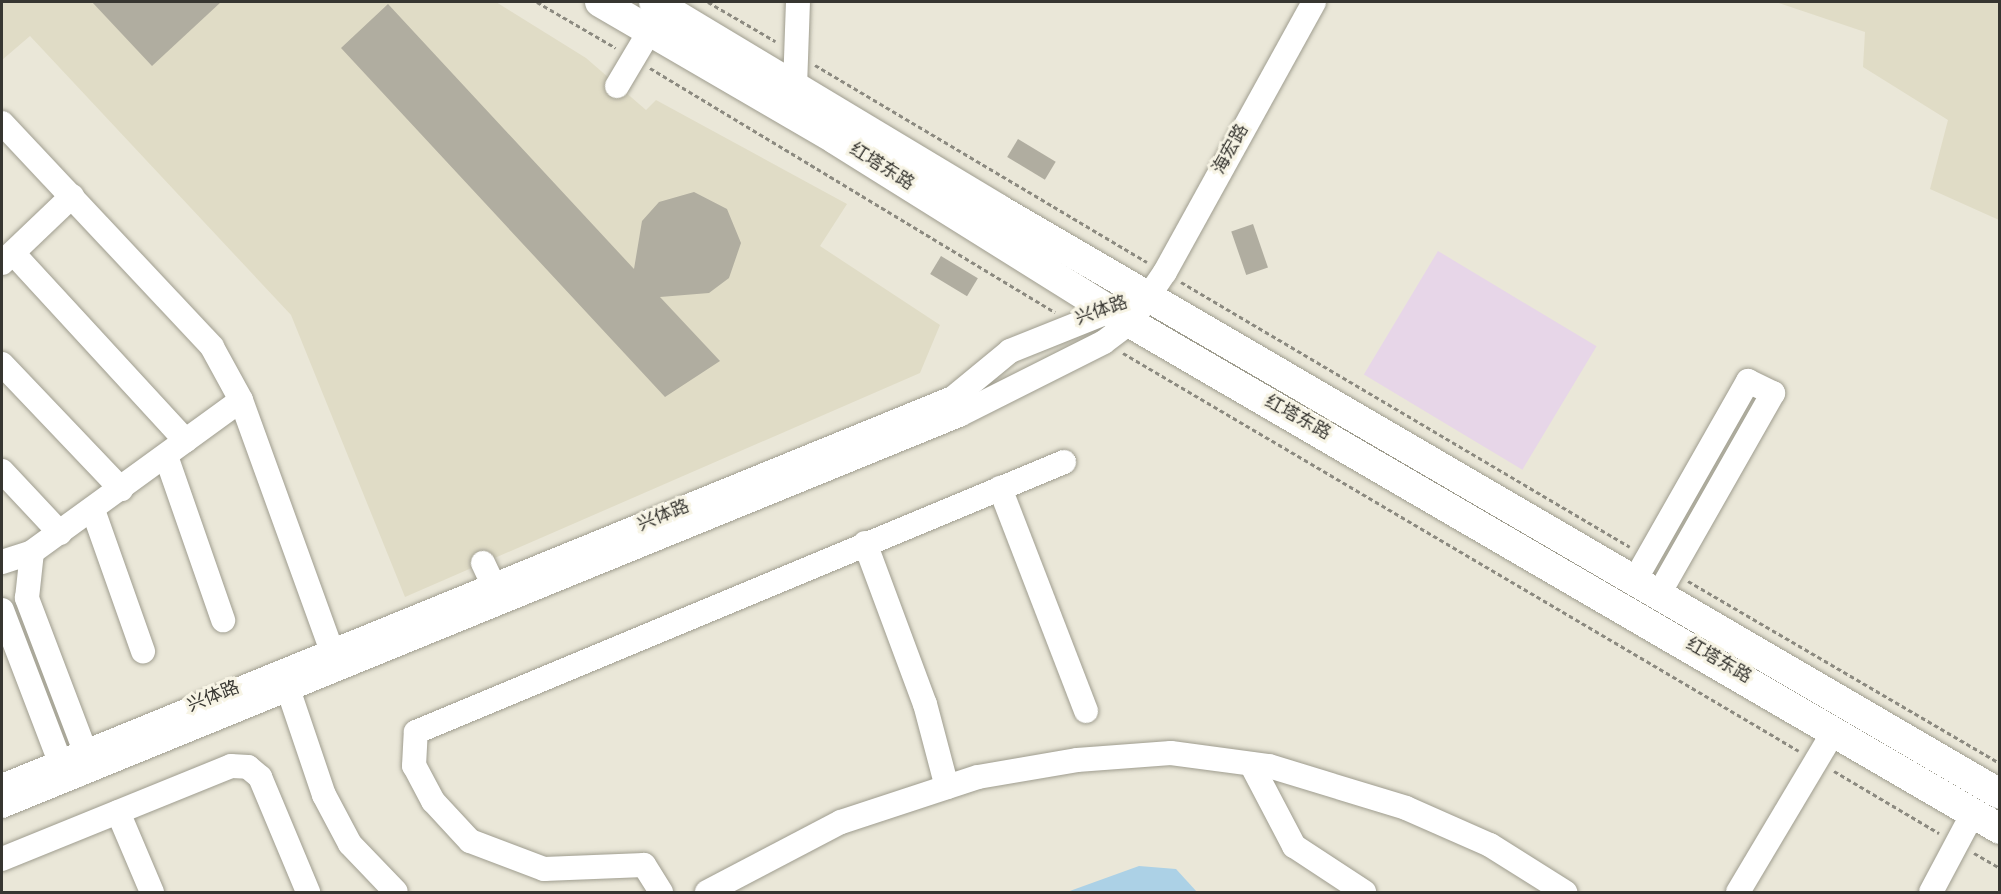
<!DOCTYPE html>
<meta charset="utf-8">
<style>
body{margin:0}
#map{position:relative;width:2001px;height:894px;overflow:hidden;background:#eae7d8;font-family:Overpass,"Noto Sans SC",sans-serif}
div>[style]{position:absolute}
[style*='--x']{left:calc(var(--x)*1px);top:calc(var(--y)*1px);width:calc(var(--w)*1px);rotate:calc(var(--a)*1deg)}
.built>*{inset:0;background:#e0dcc6}
.industrial>*{inset:0;background:#e7d6e8;transform-origin:0 0}
.water>*{inset:0;background:#acd1e6}
.building>*{inset:0;background:#b0ada0;transform-origin:0 0}
.path>*{height:3px;margin-top:-1.5px;transform-origin:0;background:repeating-linear-gradient(90deg,#8c8a80 0 4.5px,transparent 0 7.5px)}
.roads{filter:drop-shadow(0 0 2px #9f9d8f) drop-shadow(0 0 2px #9f9d8f)}
.minor>*{height:24px;margin:-12px;padding:0 12px;transform-origin:12px;border-radius:12px;background:#fff}
.major>*{height:30px;margin:-15px;padding:0 15px;transform-origin:15px;border-radius:15px;background:#fff}
span{translate:-50% -50%;white-space:nowrap;text-align:center;line-height:1.15;-webkit-text-stroke:6px #f7f4e5;paint-order:stroke}
.street-label{font-size:18px;color:#373631}
.frame{position:absolute;inset:0;border:3px solid #373631;pointer-events:none}
</style>
<div id="map">
<div class="built">
<div style="clip-path:polygon(2px 2px,496px 2px,586px 58px,646px 110px,656px 100px,847px 204px,820px 246px,940px 325px,920px 373px,405px 597px,291px 315px,30px 36px,2px 60px)"></div>
<div style="clip-path:polygon(1776px 2px,1999px 2px,1999px 220px,1930px 189px,1948px 120px,1863px 67px,1865px 32px)"></div>
</div>
<div class="industrial">
<div style="left:1438px;top:251px;width:185px;height:144px;rotate:31deg"></div>
</div>
<div class="water">
<div style="clip-path:polygon(1139px 866px,1176px 869px,1197px 892px,1067px 892px)"></div>
</div>
<div class="building">
<div style="clip-path:polygon(92px 2px,221px 2px,152px 66px)"></div>
<div style="clip-path:polygon(388px 4px,634px 269px,642px 221px,659px 202px,694px 192px,727px 209px,741px 243px,729px 278px,709px 293px,660px 297px,720px 361px,665px 397px,341px 48px)"></div>
<div style="left:1018px;top:139px;width:44px;height:21px;rotate:31deg"></div>
<div style="left:1253px;top:224px;width:46px;height:23px;rotate:71deg"></div>
<div style="left:941px;top:256px;width:43px;height:21px;rotate:31deg"></div>
</div>
<div class="path">
<div style="--x:537;--y:2;--w:91;--a:30.2"></div>
<div style="--x:708;--y:2;--w:78;--a:30.2"></div>
<div style="--x:815;--y:65;--w:386;--a:30.7"></div>
<div style="--x:650;--y:68;--w:473;--a:31.1"></div>
<div style="--x:1181;--y:282;--w:521;--a:30.55"></div>
<div style="--x:1123;--y:353;--w:784;--a:30.49"></div>
<div style="--x:1688;--y:581;--w:361;--a:30.3"></div>
<div style="--x:1834;--y:771;--w:122;--a:30.6"></div>
<div style="--x:1974;--y:853;--w:30;--a:30"></div>
</div>
<div class="roads">
<div class="minor">
<div style="--x:617;--y:86;--w:63;--a:-59.3"></div>
<div style="--x:795;--y:87;--w:85;--a:-88"></div>
<div style="--x:2;--y:123;--w:307;--a:46.8"></div>
<div style="--x:212;--y:347;--w:60;--a:61.3"></div>
<div style="--x:241;--y:400;--w:268;--a:70.1"></div>
<div style="--x:13;--y:253;--w:255;--a:47.4"></div>
<div style="--x:2;--y:263;--w:97;--a:-43.7"></div>
<div style="--x:2;--y:364;--w:173;--a:46.4"></div>
<div style="--x:166;--y:456;--w:174;--a:70.8"></div>
<div style="--x:2;--y:471;--w:85;--a:46.9"></div>
<div style="--x:1000;--y:488;--w:239;--a:68.9"></div>
<div style="--x:93;--y:510;--w:150;--a:70.5"></div>
<div style="--x:865;--y:543;--w:172;--a:69.6"></div>
<div style="--x:925;--y:704;--w:86;--a:75.2"></div>
<div style="--x:2;--y:562;--w:32;--a:-18"></div>
<div style="--x:32;--y:552;--w:258;--a:-36"></div>
<div style="--x:483;--y:563;--w:42;--a:64.7"></div>
<div style="--x:1635;--y:580;--w:229;--a:-60.4"></div>
<div style="--x:1748;--y:381;--w:28;--a:26"></div>
<div style="--x:1773;--y:393;--w:231;--a:119.6"></div>
<div style="--x:2;--y:610;--w:163;--a:69.1"></div>
<div style="--x:60;--y:762;--w:22;--a:36"></div>
<div style="--x:78;--y:775;--w:25;--a:-74"></div>
<div style="--x:85;--y:751;--w:164;--a:-110.8"></div>
<div style="--x:27;--y:598;--w:46;--a:-83.8"></div>
<div style="--x:283;--y:674;--w:128;--a:71.3"></div>
<div style="--x:324;--y:795;--w:55;--a:62"></div>
<div style="--x:350;--y:844;--w:66;--a:46.2"></div>
<div style="--x:1251;--y:764;--w:93;--a:62.3"></div>
<div style="--x:1294;--y:846;--w:84;--a:33.3"></div>
<div style="--x:2;--y:786;--w:1027;--a:-22.2"></div>
<div style="--x:953;--y:398;--w:74;--a:-39.5"></div>
<div style="--x:1010;--y:351;--w:118;--a:-21.8"></div>
<div style="--x:2;--y:806;--w:1034;--a:-22.22"></div>
<div style="--x:959;--y:415;--w:162;--a:-26.7"></div>
<div style="--x:1104;--y:342;--w:34;--a:-37"></div>
<div style="--x:1131;--y:322;--w:60;--a:-55.8"></div>
<div style="--x:1165;--y:272;--w:308;--a:-61.1"></div>
<div style="--x:118;--y:812;--w:87;--a:67"></div>
<div style="--x:2;--y:859;--w:247;--a:-22.1"></div>
<div style="--x:231;--y:766;--w:17;--a:3"></div>
<div style="--x:248;--y:767;--w:16;--a:40"></div>
<div style="--x:260;--y:777;--w:125;--a:67.3"></div>
<div style="--x:661;--y:892;--w:32;--a:-122"></div>
<div style="--x:644;--y:865;--w:100;--a:177.7"></div>
<div style="--x:544;--y:869;--w:79;--a:-159.3"></div>
<div style="--x:470;--y:841;--w:54;--a:-132.8"></div>
<div style="--x:433;--y:801;--w:40;--a:-118"></div>
<div style="--x:414;--y:766;--w:34;--a:-87"></div>
<div style="--x:416;--y:732;--w:702;--a:-22.62"></div>
<div style="--x:707;--y:892;--w:151;--a:-27.6"></div>
<div style="--x:841;--y:822;--w:144;--a:-18.2"></div>
<div style="--x:978;--y:777;--w:100;--a:-9.7"></div>
<div style="--x:1077;--y:760;--w:94;--a:-4.3"></div>
<div style="--x:1171;--y:753;--w:99;--a:7.6"></div>
<div style="--x:1269;--y:766;--w:143;--a:17"></div>
<div style="--x:1406;--y:808;--w:92;--a:23.8"></div>
<div style="--x:1490;--y:845;--w:89;--a:32.1"></div>
<div style="--x:1738;--y:892;--w:187;--a:-59.2"></div>
<div style="--x:1931;--y:892;--w:89;--a:-62"></div>
</div>
<div class="major">
<div style="--x:600;--y:2;--w:272;--a:30.2"></div>
<div style="--x:835;--y:139;--w:324;--a:32"></div>
<div style="--x:1110;--y:311;--w:1030;--a:30.2"></div>
<div style="--x:654;--y:2;--w:401;--a:31"></div>
<div style="--x:998;--y:209;--w:1160;--a:30.28"></div>
</div>
</div>
<div class="street-label">
<span style="left:1232px;top:150px;rotate:-61deg">海宏路</span>
<span style="left:881px;top:168px;rotate:32deg">红塔东路</span>
<span style="left:1102px;top:312px;rotate:-19deg">兴体路</span>
<span style="left:1297px;top:419px;rotate:29deg">红塔东路</span>
<span style="left:664px;top:517px;rotate:-22deg">兴体路</span>
<span style="left:1718px;top:662px;rotate:30deg">红塔东路</span>
<span style="left:214px;top:698px;rotate:-22deg">兴体路</span>
</div>
<div class="frame"></div>
</div>
